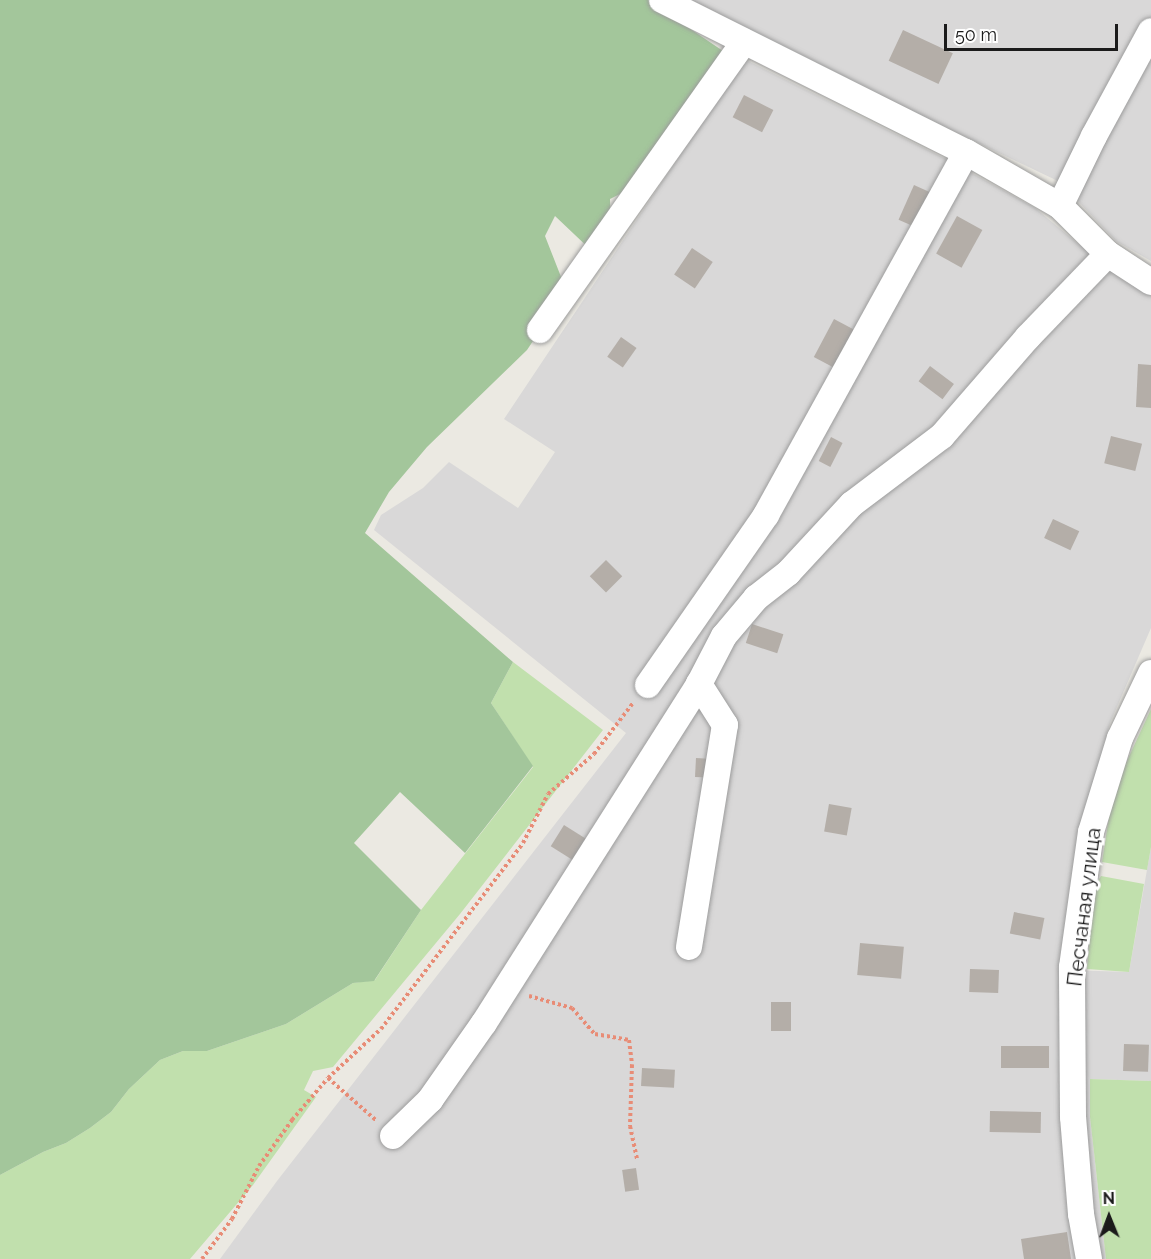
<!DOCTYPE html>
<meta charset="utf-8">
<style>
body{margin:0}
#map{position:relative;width:1151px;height:1259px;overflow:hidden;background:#ebe9e2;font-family:Raleway,sans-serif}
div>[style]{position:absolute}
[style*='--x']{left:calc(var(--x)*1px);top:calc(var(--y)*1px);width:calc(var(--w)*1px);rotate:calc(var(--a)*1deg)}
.residential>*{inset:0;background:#d9d8d8}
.grass>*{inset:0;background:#c1e0ad}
.forest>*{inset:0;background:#a3c69b}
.building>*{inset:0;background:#b4aea8;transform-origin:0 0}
.path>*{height:4px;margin-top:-2px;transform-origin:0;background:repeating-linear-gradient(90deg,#e88c76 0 3px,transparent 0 6px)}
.roads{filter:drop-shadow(0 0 2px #9c9c9c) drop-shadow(0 0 2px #9c9c9c)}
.minor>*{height:26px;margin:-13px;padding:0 13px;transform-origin:13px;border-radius:13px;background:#fff}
span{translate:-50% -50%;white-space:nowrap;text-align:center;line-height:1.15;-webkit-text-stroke:6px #fff;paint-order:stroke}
.street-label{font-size:21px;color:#1b1b1b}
.north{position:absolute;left:1079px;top:1187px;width:60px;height:60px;-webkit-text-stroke:4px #fff;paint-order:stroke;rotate:359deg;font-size:16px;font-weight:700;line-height:24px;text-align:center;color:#1b1b1b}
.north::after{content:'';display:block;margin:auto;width:21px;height:27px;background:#1b1b1b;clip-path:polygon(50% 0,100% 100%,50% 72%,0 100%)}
.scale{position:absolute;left:944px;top:24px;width:174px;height:27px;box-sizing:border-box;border:3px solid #1b1b1b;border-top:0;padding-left:8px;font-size:18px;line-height:21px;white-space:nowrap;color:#1b1b1b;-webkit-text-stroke:4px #fff;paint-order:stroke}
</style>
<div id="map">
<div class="residential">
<div style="clip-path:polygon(680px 0,1151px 0,1151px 261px,1116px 241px,1060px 182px)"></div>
<div style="clip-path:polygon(744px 59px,948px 160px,1035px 208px,1117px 276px,1151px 296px,1151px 628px,1110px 723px,1082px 829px,1067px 970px,1129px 972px,1151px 847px,1151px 1081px,1090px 1079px,1090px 1117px,1106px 1259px,220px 1259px,277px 1181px,626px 733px,374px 530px,381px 515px,423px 488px,449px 462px,518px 508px,555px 452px,504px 419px)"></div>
</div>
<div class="grass">
<div style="clip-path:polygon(513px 662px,603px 730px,460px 914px,333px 1067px,313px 1071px,304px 1090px,316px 1097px,253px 1185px,190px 1259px,0 1259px,0 1175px,43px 1152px,66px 1143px,90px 1128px,111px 1112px,129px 1089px,160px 1060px,183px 1051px,207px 1051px,286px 1024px,353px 983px,375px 980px,421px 910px,533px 767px,491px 703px)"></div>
<div style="clip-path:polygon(1151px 709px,1151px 847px,1147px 870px,1102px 862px,1113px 791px)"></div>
<div style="clip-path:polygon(1101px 876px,1144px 884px,1129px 972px,1087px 969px,1094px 887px)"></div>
<div style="clip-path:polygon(1090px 1079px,1151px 1081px,1151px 1259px,1106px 1259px,1090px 1117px)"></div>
</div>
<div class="forest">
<div style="clip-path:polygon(0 0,658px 0,655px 5px,723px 51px,638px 185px,610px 199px,611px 232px,594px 253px,555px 216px,545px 236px,565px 287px,543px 326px,527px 350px,427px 447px,389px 492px,365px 533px,513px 662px,491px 703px,533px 766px,465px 853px,400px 792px,354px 843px,421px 910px,374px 981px,353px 983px,286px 1024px,207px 1051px,183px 1051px,160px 1060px,129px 1089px,111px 1112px,90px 1128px,66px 1143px,43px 1152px,0 1175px)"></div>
</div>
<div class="building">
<div style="left:903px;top:30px;width:55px;height:34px;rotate:25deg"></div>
<div style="left:744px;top:95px;width:33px;height:25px;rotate:27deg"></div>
<div style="left:914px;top:185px;width:20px;height:38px;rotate:24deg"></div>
<div style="left:957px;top:216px;width:29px;height:43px;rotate:29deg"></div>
<div style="left:692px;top:248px;width:25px;height:32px;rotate:34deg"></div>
<div style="left:834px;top:319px;width:24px;height:43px;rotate:28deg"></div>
<div style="left:621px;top:337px;width:19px;height:24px;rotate:35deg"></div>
<div style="clip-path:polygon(1138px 364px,1151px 365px,1151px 408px,1136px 407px)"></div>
<div style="left:930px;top:366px;width:30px;height:19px;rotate:37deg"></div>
<div style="left:1111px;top:436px;width:32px;height:28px;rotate:14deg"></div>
<div style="left:831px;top:437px;width:13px;height:27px;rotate:27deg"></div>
<div style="left:1053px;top:519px;width:29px;height:21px;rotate:25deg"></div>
<div style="left:606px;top:560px;width:23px;height:23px;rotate:45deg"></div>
<div style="left:752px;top:624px;width:33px;height:20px;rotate:18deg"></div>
<div style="left:696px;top:758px;width:17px;height:19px;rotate:3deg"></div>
<div style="left:829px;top:804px;width:23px;height:28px;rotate:10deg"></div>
<div style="left:564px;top:825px;width:31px;height:25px;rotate:32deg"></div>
<div style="left:1014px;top:912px;width:31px;height:22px;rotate:11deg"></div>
<div style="left:860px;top:943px;width:44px;height:32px;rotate:5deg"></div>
<div style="left:970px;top:969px;width:29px;height:23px;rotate:2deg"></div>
<div style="left:771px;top:1002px;width:20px;height:29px"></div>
<div style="left:1124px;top:1044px;width:25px;height:27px;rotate:2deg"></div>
<div style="left:1001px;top:1046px;width:48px;height:22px"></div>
<div style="left:642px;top:1068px;width:33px;height:18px;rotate:3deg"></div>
<div style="left:990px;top:1111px;width:51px;height:21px;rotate:1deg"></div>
<div style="left:636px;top:1168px;width:22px;height:14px;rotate:82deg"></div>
<div style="clip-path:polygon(1067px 1232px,1071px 1259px,1024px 1259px,1021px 1239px)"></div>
</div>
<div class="path">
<div style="--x:529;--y:996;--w:45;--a:15.6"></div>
<div style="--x:572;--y:1008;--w:35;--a:49"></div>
<div style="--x:595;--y:1034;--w:35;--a:10"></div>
<div style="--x:629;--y:1040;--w:25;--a:83"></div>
<div style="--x:632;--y:1065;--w:61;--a:91.9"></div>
<div style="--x:630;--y:1126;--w:34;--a:78"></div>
<div style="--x:328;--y:1078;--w:65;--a:41.3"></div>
<div style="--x:202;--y:1259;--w:50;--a:-53.1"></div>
<div style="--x:232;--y:1219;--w:59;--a:-63"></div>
<div style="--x:259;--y:1166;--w:57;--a:-54.3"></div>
<div style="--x:292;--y:1120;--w:55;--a:-49.4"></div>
<div style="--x:328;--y:1078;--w:72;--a:-42.8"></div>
<div style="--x:381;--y:1029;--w:234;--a:-52.6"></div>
<div style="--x:523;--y:843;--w:55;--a:-63"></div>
<div style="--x:548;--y:794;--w:61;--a:-41"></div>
<div style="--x:594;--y:754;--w:64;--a:-52.6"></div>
</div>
<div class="roads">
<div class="minor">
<div style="--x:662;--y:0;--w:340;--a:26.6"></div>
<div style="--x:966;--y:152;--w:108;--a:29.9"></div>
<div style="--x:1060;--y:206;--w:68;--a:45"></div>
<div style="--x:1108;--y:254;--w:51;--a:33.1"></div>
<div style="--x:1060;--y:206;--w:78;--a:-64.1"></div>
<div style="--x:1094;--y:136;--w:119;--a:-61.5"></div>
<div style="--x:540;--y:330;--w:353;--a:-54.7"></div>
<div style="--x:648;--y:685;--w:207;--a:-55.2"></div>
<div style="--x:766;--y:515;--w:414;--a:-61.1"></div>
<div style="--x:689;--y:947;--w:225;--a:-80.8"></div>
<div style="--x:725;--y:725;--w:49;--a:-122.4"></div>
<div style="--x:393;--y:1136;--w:52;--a:-44.2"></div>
<div style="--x:430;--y:1100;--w:94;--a:-55"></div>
<div style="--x:484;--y:1023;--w:401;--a:-57.6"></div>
<div style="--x:699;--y:684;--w:54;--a:-62.5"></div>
<div style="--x:724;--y:636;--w:50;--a:-49.9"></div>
<div style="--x:756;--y:598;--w:41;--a:-38"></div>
<div style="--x:788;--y:573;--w:94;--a:-47.2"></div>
<div style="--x:852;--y:504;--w:113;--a:-37.1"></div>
<div style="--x:942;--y:436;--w:131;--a:-49"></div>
<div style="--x:1028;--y:337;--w:115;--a:-46.1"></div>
<div style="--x:1089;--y:1259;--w:46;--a:-100.1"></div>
<div style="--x:1081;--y:1214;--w:97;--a:-94.7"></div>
<div style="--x:1073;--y:1117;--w:150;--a:-90.4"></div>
<div style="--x:1072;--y:967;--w:136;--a:-82"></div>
<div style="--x:1091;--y:832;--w:98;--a:-72.9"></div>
<div style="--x:1120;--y:738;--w:72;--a:-64.5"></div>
</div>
</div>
<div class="street-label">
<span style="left:1084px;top:907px;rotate:-83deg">Песчаная улица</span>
</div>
<div class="north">N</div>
<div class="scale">50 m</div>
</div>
